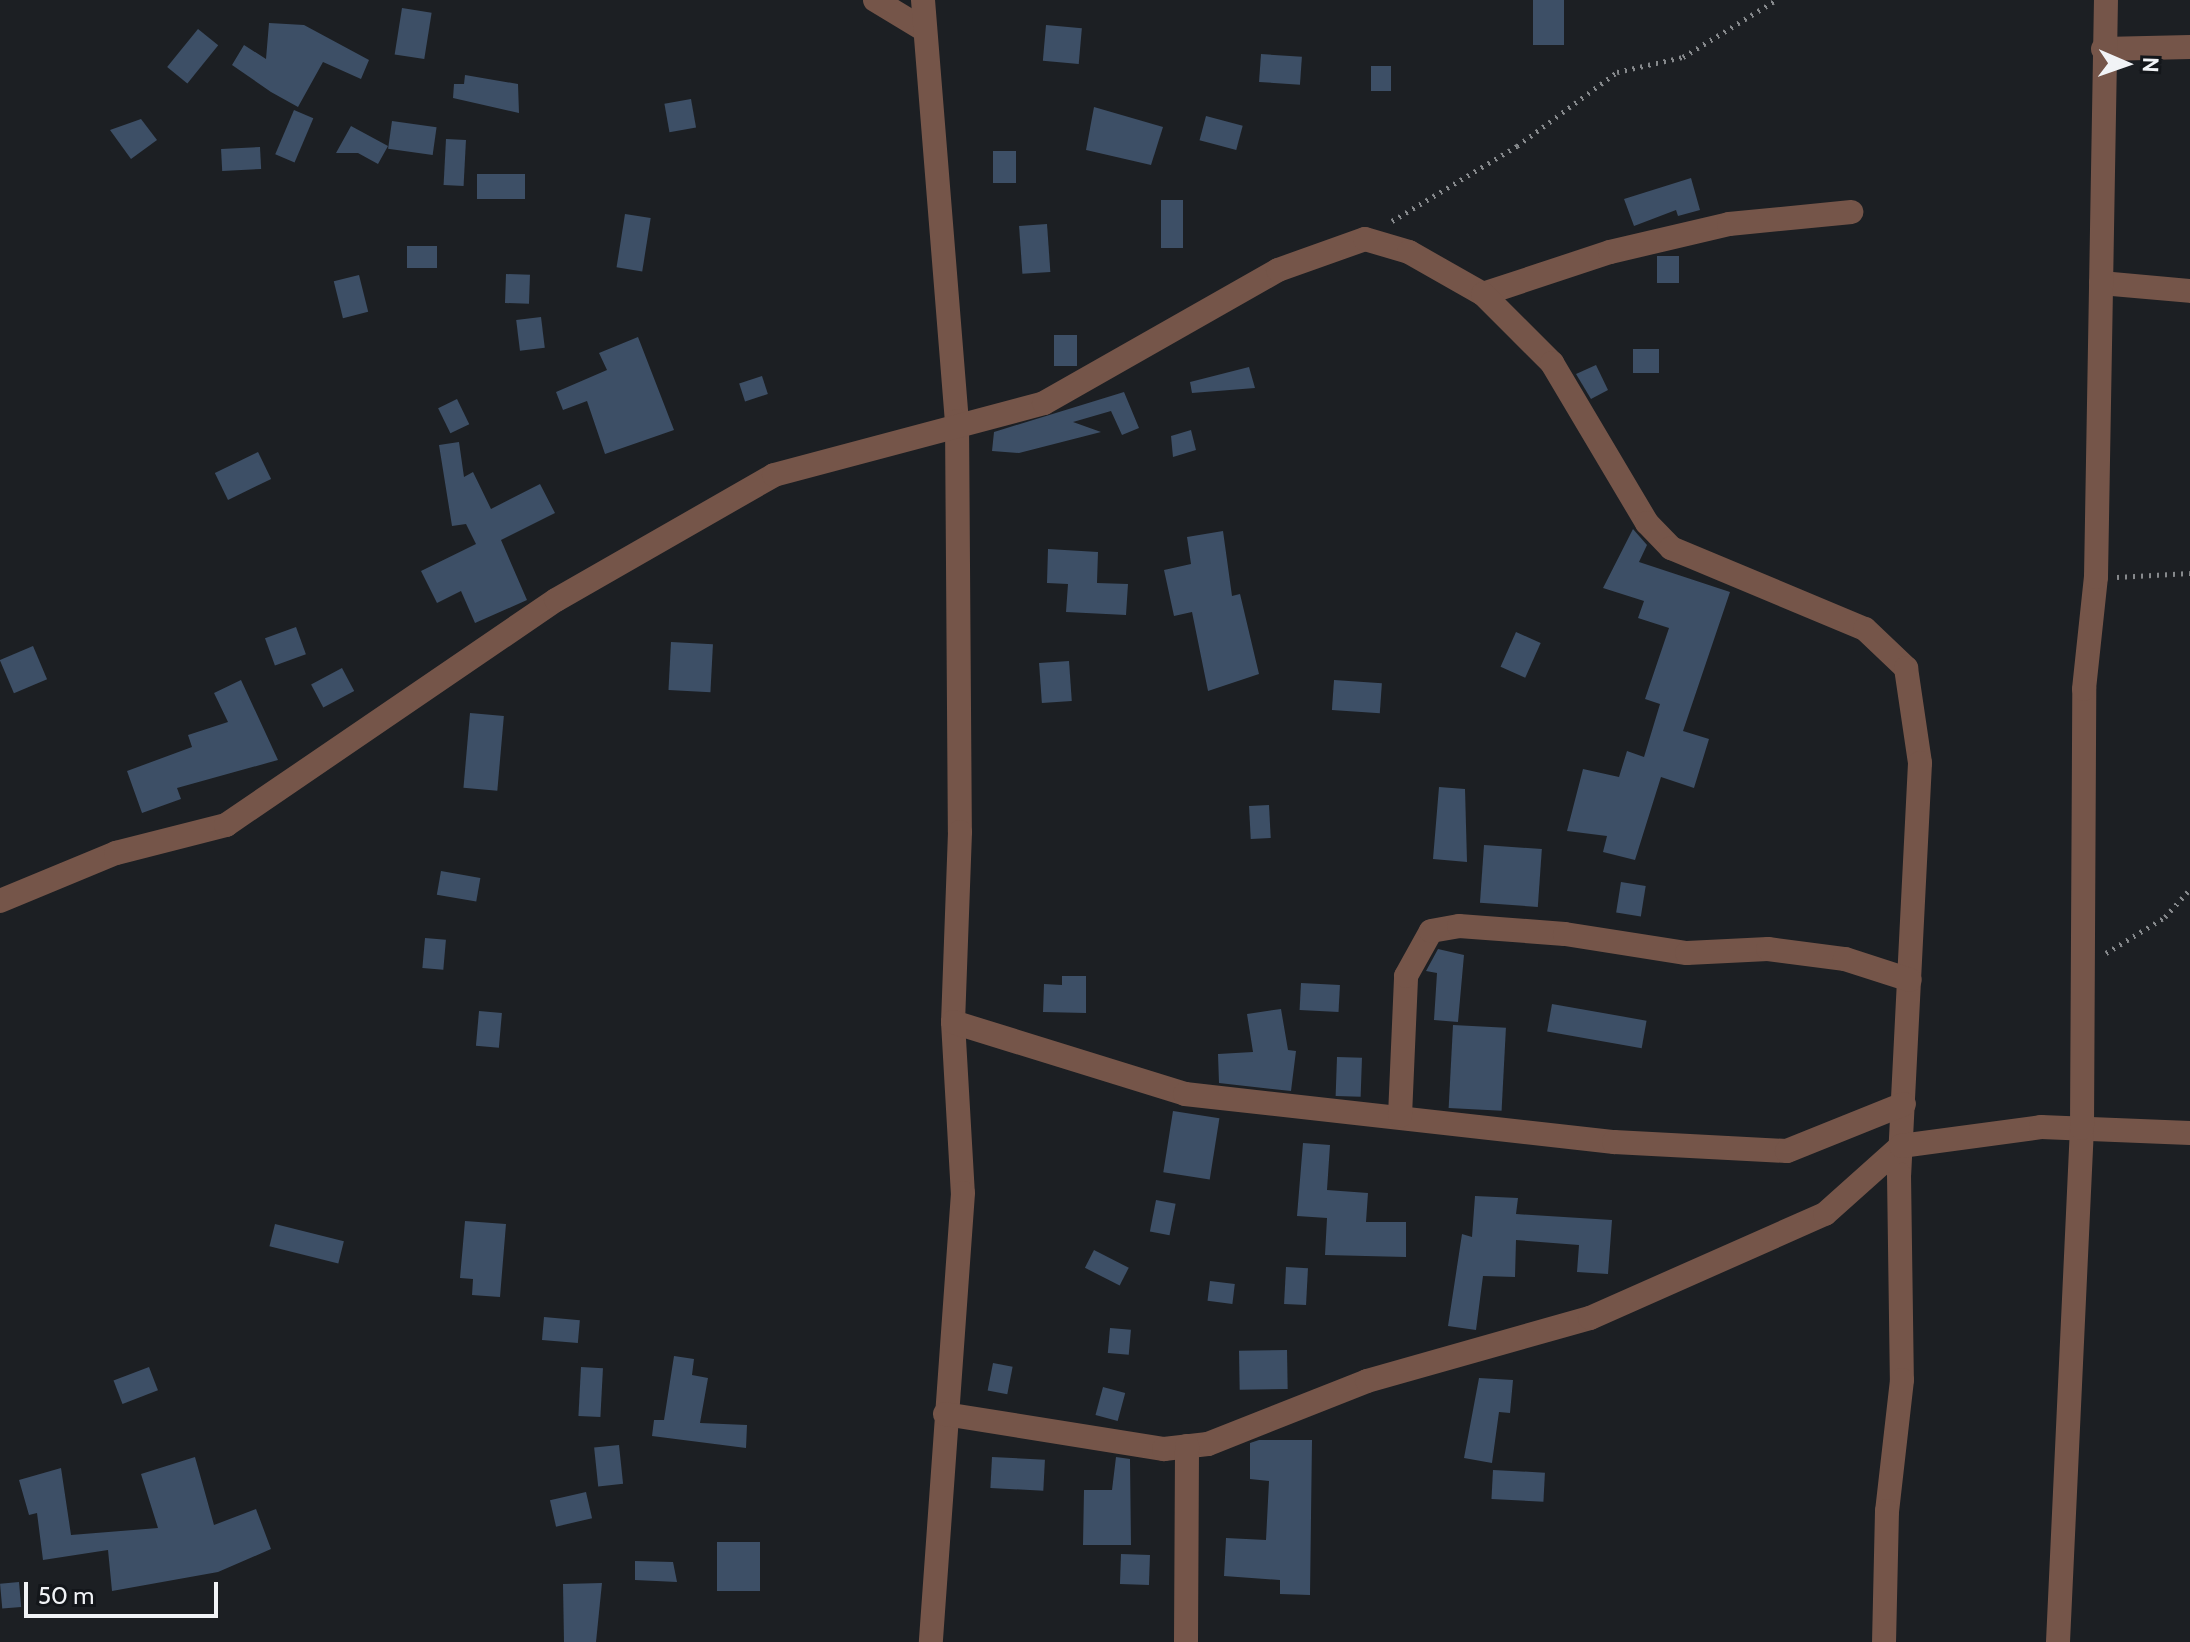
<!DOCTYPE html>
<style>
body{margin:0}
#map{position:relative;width:2190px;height:1642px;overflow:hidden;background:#1c1f23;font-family:Cabin,sans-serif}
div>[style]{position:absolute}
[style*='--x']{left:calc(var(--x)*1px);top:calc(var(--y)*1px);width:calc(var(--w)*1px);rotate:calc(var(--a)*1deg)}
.building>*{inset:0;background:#3d4f66;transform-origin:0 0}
.path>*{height:5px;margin-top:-2.5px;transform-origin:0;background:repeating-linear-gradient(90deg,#86898c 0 2px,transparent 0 8px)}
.street>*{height:24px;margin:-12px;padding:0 12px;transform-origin:12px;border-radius:12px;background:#755549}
span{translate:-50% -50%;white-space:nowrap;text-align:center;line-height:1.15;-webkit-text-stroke:6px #13161a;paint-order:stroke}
.north{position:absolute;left:2086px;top:24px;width:80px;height:80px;-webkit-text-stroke:6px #13161a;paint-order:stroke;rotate:92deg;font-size:22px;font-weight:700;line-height:32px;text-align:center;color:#f1f3f6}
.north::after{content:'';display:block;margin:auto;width:28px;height:36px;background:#f1f3f6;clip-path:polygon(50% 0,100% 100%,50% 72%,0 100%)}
.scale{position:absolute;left:24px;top:1582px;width:194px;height:36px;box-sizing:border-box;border:4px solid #f1f3f6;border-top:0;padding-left:10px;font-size:24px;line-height:28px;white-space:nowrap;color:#f1f3f6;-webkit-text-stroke:6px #13161a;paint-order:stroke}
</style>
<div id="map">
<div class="building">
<div style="left:1533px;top:0;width:31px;height:45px"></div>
<div style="left:402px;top:8px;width:30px;height:47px;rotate:9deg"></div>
<div style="clip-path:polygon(269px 23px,304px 25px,369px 60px,361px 79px,323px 62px,298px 107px,271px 92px,232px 65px,244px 45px,266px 59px)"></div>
<div style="left:1046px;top:25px;width:36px;height:36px;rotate:5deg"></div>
<div style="left:198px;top:29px;width:26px;height:49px;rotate:39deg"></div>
<div style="left:1261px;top:54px;width:41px;height:28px;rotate:4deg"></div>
<div style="left:1371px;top:66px;width:20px;height:25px"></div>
<div style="clip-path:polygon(465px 75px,518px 84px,519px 113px,453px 98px,454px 84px,464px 84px)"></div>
<div style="left:691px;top:99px;width:29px;height:27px;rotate:80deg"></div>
<div style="clip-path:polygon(1094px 107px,1163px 127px,1151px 165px,1086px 150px)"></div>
<div style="left:294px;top:110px;width:21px;height:48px;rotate:23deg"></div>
<div style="left:1206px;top:116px;width:38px;height:25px;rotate:15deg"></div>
<div style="clip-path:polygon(141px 119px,157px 140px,131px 159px,110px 130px)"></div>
<div style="left:392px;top:121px;width:45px;height:28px;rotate:8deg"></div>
<div style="clip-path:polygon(351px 126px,388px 146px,378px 164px,358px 153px,336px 153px)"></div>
<div style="left:446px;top:139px;width:20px;height:46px;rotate:3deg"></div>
<div style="left:260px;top:147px;width:22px;height:39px;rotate:87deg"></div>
<div style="left:993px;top:151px;width:23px;height:32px"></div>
<div style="left:477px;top:174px;width:48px;height:25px"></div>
<div style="clip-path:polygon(1691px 178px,1700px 210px,1678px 216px,1676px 210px,1634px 226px,1624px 199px)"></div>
<div style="left:1161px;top:200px;width:22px;height:48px"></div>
<div style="left:625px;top:214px;width:26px;height:54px;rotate:9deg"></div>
<div style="left:1047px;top:224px;width:48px;height:28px;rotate:86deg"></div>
<div style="left:437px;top:246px;width:22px;height:30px;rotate:90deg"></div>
<div style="left:1657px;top:256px;width:22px;height:27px"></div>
<div style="left:506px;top:274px;width:24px;height:29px;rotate:2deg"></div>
<div style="left:359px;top:275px;width:38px;height:26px;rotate:76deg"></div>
<div style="left:541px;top:317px;width:31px;height:25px;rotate:83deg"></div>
<div style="left:1054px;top:335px;width:23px;height:31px"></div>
<div style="clip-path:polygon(638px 337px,674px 430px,605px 454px,587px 401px,563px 410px,556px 392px,607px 370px,599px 353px)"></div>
<div style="left:1633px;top:349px;width:26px;height:24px"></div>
<div style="clip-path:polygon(1596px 365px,1608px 390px,1591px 399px,1576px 374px)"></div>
<div style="clip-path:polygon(1249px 367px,1255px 388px,1192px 393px,1190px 382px)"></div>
<div style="left:762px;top:376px;width:19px;height:24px;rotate:72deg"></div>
<div style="clip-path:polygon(1124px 392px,1139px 428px,1122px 435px,1111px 411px,1073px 422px,1101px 432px,1019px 453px,992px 451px,994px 432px)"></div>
<div style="left:457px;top:399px;width:28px;height:21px;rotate:64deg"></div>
<div style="clip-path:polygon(1191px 430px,1196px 450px,1173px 457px,1171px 436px)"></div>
<div style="clip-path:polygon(459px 442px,464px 477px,473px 472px,491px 509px,540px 484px,555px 513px,501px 540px,527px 600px,475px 623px,461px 591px,437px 603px,421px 571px,476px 544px,466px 524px,452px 526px,439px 445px)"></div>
<div style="left:258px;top:452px;width:30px;height:48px;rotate:64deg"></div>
<div style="clip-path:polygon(1633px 529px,1647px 545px,1639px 562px,1730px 592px,1683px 731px,1709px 739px,1694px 788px,1661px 777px,1635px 860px,1603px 852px,1607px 836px,1567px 831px,1583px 769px,1619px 777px,1627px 751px,1644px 757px,1660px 704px,1645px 699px,1669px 628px,1638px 618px,1644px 601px,1603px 588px)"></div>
<div style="clip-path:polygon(1223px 531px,1232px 596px,1240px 594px,1259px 674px,1208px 691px,1192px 612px,1174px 616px,1164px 570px,1191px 564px,1187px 537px)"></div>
<div style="clip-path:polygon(1048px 549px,1098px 552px,1097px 583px,1128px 584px,1126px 615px,1066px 612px,1068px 584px,1047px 583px)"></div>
<div style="left:296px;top:627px;width:29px;height:33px;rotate:70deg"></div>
<div style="left:1516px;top:632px;width:27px;height:38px;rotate:24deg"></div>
<div style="left:671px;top:642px;width:42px;height:48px;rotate:3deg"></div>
<div style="left:33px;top:646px;width:36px;height:36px;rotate:67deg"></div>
<div style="left:1069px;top:661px;width:40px;height:30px;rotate:86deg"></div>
<div style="left:342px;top:668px;width:26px;height:35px;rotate:62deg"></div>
<div style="clip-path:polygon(241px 680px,278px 760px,177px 788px,181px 799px,142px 813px,127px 771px,192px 747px,188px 735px,228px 722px,214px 693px)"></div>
<div style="left:1334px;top:680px;width:48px;height:30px;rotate:4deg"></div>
<div style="left:470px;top:713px;width:34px;height:75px;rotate:5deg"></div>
<div style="clip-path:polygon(1439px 787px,1465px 789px,1467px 862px,1433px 859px)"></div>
<div style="left:1269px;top:805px;width:33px;height:20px;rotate:87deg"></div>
<div style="left:1484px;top:845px;width:58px;height:58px;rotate:4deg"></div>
<div style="left:441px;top:871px;width:40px;height:24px;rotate:10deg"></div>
<div style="left:1621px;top:882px;width:25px;height:31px;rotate:9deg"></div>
<div style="left:425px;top:938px;width:21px;height:30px;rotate:5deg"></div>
<div style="clip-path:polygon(1438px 949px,1464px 955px,1458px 1022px,1434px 1020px,1437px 973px,1426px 971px)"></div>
<div style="clip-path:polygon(1062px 976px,1086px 976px,1086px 1013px,1043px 1012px,1044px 984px,1062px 985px)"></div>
<div style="left:1301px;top:983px;width:39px;height:27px;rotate:3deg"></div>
<div style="left:1552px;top:1004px;width:96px;height:28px;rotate:10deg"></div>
<div style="clip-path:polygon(1281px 1009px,1288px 1050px,1296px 1051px,1291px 1091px,1219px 1083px,1218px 1054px,1253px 1052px,1247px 1014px)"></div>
<div style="left:479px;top:1011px;width:23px;height:35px;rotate:5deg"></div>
<div style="left:1453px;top:1025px;width:53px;height:83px;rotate:3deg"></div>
<div style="left:1337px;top:1057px;width:25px;height:39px;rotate:2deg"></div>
<div style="left:1173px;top:1111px;width:47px;height:62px;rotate:9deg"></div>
<div style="clip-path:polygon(1303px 1143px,1330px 1145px,1327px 1190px,1368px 1193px,1366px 1222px,1406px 1222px,1406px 1257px,1325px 1255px,1327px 1218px,1297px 1216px)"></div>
<div style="clip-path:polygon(1475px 1196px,1518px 1198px,1516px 1214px,1612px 1220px,1608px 1274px,1577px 1272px,1579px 1245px,1516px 1240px,1515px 1277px,1483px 1276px,1476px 1330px,1448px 1326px,1462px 1234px,1472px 1237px)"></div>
<div style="left:1156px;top:1200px;width:20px;height:32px;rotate:11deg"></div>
<div style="clip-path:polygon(465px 1221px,506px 1224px,500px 1297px,472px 1295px,473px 1279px,460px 1278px)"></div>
<div style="left:275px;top:1224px;width:71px;height:23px;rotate:14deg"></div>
<div style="left:1094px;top:1250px;width:39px;height:20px;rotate:27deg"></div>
<div style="left:1286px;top:1267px;width:22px;height:37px;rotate:3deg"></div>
<div style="left:1210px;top:1281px;width:25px;height:20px;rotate:7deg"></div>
<div style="left:544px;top:1317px;width:36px;height:23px;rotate:5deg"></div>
<div style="left:1110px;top:1328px;width:21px;height:25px;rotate:5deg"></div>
<div style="left:1287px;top:1350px;width:39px;height:48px;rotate:89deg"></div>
<div style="clip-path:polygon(674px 1356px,694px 1359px,692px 1375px,708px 1378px,700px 1423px,747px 1425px,746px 1448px,652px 1436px,654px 1420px,664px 1420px)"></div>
<div style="left:993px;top:1363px;width:20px;height:28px;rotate:11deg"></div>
<div style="left:149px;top:1367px;width:25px;height:38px;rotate:69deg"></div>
<div style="left:581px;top:1367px;width:22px;height:49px;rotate:3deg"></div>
<div style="clip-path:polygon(1479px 1378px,1513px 1380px,1510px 1413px,1499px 1412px,1492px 1463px,1464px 1458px)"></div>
<div style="left:1103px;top:1387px;width:23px;height:29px;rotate:15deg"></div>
<div style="clip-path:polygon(1259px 1440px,1312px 1440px,1310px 1595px,1280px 1594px,1280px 1580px,1224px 1576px,1226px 1538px,1266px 1540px,1269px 1481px,1250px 1479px,1250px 1443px)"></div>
<div style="left:619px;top:1445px;width:39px;height:25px;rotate:84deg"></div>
<div style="clip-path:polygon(195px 1457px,214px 1525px,256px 1509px,271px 1549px,218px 1572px,112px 1591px,108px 1550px,43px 1560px,37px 1513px,29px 1515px,19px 1480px,61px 1468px,71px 1535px,158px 1528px,141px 1474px)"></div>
<div style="left:992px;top:1457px;width:53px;height:31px;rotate:3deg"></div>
<div style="clip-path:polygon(1116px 1457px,1130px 1459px,1131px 1545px,1083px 1545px,1084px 1490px,1112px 1490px)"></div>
<div style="left:1493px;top:1470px;width:52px;height:29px;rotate:3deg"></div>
<div style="left:586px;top:1492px;width:27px;height:37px;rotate:77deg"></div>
<div style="left:717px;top:1542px;width:43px;height:49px"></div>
<div style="left:1121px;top:1554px;width:29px;height:30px;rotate:2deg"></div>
<div style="clip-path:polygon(635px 1561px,673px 1562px,677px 1582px,635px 1580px)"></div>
<div style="left:19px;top:1582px;width:25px;height:19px;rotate:85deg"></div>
<div style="clip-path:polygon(602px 1583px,596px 1642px,564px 1642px,563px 1584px)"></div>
</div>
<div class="path">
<div style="--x:1392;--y:221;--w:146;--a:-31"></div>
<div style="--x:1517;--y:146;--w:124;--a:-36.5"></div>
<div style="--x:1617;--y:72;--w:68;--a:-12.8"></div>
<div style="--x:1683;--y:57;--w:109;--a:-31.5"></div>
<div style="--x:2117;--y:577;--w:73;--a:-3.1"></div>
<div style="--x:2106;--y:953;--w:69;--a:-31.4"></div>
<div style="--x:2165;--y:917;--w:38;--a:-48"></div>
</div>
<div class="street">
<div style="--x:875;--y:0;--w:56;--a:31.1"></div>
<div style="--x:923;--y:0;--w:422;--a:85.4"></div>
<div style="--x:957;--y:421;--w:411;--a:89.6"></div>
<div style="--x:960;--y:832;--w:190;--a:92.1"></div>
<div style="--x:953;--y:1022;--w:171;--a:86.7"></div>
<div style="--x:963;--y:1193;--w:450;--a:94.1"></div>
<div style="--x:2103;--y:49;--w:87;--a:-1.3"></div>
<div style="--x:2101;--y:283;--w:89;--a:5.1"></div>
<div style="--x:1483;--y:294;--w:134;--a:-18.3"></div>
<div style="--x:1610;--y:252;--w:122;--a:-13.2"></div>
<div style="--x:1729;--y:224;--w:123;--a:-5.6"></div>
<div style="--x:0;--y:901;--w:126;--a:-22.5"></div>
<div style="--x:116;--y:853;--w:114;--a:-14.3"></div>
<div style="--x:226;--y:825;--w:399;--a:-34.3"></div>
<div style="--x:556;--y:600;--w:251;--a:-29.8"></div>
<div style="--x:774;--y:475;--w:279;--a:-14.9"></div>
<div style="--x:1044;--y:403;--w:269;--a:-29.6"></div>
<div style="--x:1278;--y:270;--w:92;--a:-19.6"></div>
<div style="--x:1365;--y:239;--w:46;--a:16.5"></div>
<div style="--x:1409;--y:252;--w:85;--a:29.6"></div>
<div style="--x:1483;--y:294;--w:98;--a:45"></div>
<div style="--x:1552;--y:363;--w:186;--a:59.3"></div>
<div style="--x:1647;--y:523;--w:35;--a:46"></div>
<div style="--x:1671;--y:548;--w:210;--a:22.7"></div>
<div style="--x:1865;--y:629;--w:57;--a:43.6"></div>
<div style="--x:1906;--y:668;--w:96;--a:81.6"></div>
<div style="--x:1920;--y:763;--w:412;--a:92.9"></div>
<div style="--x:1899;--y:1174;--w:206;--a:89.2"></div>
<div style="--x:1902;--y:1380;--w:132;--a:96.5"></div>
<div style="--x:1887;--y:1511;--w:131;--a:91.3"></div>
<div style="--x:953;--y:1022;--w:243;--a:17.2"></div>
<div style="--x:1185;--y:1094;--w:432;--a:6.4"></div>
<div style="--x:1614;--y:1142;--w:173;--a:3"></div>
<div style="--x:1787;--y:1151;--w:126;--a:-21.9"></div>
<div style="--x:1400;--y:1116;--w:140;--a:-87.5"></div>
<div style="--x:1406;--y:976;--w:51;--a:-60.9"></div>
<div style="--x:1431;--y:931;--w:28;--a:-10"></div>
<div style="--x:1459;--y:926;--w:106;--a:4.3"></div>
<div style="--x:1565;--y:934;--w:123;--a:8.9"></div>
<div style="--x:1687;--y:953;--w:81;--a:-2.8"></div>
<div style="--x:1768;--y:949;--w:78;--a:7.4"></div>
<div style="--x:1845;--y:959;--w:68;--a:17.9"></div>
<div style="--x:945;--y:1414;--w:222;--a:9.1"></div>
<div style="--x:1164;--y:1449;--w:44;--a:-6.5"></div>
<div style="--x:1208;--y:1444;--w:171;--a:-21.6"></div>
<div style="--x:1367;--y:1381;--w:232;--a:-15.8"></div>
<div style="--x:1590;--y:1318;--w:257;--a:-23.9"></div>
<div style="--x:1825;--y:1214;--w:102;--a:-41.8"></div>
<div style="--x:1901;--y:1146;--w:141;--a:-7.7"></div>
<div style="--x:2041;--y:1127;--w:149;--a:2.3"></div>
<div style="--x:1186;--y:1642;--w:196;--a:-89.7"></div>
<div style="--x:2058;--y:1642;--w:515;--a:-87.33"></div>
<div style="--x:2082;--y:1128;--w:439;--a:-89.7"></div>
<div style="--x:2084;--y:689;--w:113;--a:-83.9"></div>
<div style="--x:2096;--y:577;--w:577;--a:-89.01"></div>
</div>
<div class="north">N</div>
<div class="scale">50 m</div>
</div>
